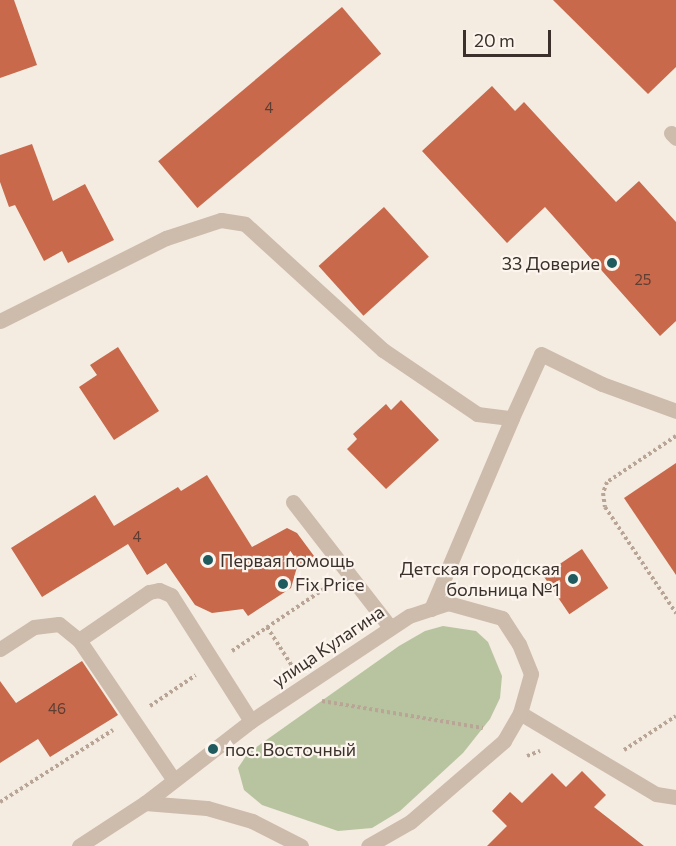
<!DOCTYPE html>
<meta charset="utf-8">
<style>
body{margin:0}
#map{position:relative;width:676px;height:846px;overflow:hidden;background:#f4ebe1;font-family:Commissioner,sans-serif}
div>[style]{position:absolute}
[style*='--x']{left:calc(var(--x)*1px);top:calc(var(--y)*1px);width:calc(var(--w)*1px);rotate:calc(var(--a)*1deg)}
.green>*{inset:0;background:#b8c4a0}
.building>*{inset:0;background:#c8694b;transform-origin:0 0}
.path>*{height:4px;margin-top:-2px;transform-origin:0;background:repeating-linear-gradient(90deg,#b9a596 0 3px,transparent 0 6px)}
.lane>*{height:15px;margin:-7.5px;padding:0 7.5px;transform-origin:7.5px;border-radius:7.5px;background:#cdbbac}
.street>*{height:15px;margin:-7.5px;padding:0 7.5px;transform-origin:7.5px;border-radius:7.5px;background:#cdbbac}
.dots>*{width:16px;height:16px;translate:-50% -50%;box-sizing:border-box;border:3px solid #fbf5ee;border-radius:50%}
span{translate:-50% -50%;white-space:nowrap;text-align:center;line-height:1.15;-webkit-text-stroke:4.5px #fbf5ee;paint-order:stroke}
.number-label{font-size:15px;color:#5e3e33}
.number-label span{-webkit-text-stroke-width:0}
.poi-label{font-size:18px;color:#3b302b}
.right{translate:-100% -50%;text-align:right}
.left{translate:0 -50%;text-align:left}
.street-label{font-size:18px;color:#3b302b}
.scale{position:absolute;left:463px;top:30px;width:88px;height:27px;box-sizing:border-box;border:3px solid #3b302b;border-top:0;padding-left:8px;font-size:18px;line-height:21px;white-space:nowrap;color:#3b302b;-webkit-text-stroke:4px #fbf5ee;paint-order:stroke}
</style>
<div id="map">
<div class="green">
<div style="clip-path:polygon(443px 626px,476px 631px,488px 642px,502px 676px,500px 698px,490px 719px,463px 753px,400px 811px,372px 828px,338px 831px,262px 805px,244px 790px,238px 768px,248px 753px,399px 646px,425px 631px)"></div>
</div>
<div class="building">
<div style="clip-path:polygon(0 0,14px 0,37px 65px,0 78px)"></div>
<div style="clip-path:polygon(553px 0,676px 0,676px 67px,648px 94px)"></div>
<div style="left:342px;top:7px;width:61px;height:240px;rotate:50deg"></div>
<div style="clip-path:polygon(492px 86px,515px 111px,524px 102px,616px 202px,639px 181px,676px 222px,676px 321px,660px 336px,545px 207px,507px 243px,422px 151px)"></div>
<div style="clip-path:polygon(32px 144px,53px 201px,85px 184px,114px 240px,68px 263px,62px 251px,44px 261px,15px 205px,9px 207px,0 182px,0 155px)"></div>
<div style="left:384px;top:207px;width:67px;height:88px;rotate:48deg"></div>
<div style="clip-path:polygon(118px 347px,159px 411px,114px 440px,79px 387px,97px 375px,90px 365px)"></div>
<div style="clip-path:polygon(401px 400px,439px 440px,386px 489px,347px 449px,357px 439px,353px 434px,386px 404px,391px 410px)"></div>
<div style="clip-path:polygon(676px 463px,676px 575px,624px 498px)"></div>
<div style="clip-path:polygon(207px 475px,252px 547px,287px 528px,297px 533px,314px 556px,297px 567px,291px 588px,248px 616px,243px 609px,212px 613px,195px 605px,166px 563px,147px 575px,128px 544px,42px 597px,11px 548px,95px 495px,114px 526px,178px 487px,181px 491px)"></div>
<div style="left:582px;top:549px;width:47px;height:47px;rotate:56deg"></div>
<div style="clip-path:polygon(82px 661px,118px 715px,50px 757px,38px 739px,0 763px,0 681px,16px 703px)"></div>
<div style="clip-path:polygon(582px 771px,606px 795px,594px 807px,644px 846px,487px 846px,507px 826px,492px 811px,510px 792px,522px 803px,552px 773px,566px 787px)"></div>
</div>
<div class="path">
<div style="--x:676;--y:436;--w:83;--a:146.3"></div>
<div style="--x:607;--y:482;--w:12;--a:110"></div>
<div style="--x:603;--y:493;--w:14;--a:82"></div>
<div style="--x:605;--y:507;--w:128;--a:56.2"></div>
<div style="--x:267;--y:627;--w:46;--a:57.3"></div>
<div style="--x:232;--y:651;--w:118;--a:-34"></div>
<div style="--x:322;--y:701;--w:163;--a:9.5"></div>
<div style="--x:150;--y:706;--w:55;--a:-34"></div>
<div style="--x:624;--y:750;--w:62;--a:-33.2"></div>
<div style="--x:527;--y:756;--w:14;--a:-21"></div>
<div style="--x:0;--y:802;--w:134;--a:-32.5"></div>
</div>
<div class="lane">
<div style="--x:671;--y:133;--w:7;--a:45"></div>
<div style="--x:541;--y:354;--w:68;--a:26.2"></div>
<div style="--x:602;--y:384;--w:79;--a:20"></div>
<div style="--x:293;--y:502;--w:158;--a:52.2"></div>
<div style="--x:79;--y:640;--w:85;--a:-34.4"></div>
<div style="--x:149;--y:592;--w:10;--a:-11"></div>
<div style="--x:159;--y:590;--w:13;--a:23"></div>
<div style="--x:171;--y:595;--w:149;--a:57.6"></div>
<div style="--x:0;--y:649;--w:40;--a:-32.9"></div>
<div style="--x:34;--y:627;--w:25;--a:-7"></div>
<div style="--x:59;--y:624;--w:26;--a:39"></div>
<div style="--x:79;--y:640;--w:168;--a:55.9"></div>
</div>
<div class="street">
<div style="--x:0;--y:321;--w:186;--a:-26.6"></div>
<div style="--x:166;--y:238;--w:58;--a:-18.1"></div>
<div style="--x:221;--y:220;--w:24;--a:9"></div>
<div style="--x:245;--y:224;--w:187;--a:42.4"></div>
<div style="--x:383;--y:350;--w:114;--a:34.2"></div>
<div style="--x:477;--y:414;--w:35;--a:7"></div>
<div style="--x:512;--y:418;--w:70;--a:-65.6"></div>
<div style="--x:431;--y:609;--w:207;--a:-67"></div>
<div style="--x:520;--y:713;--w:158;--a:30.8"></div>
<div style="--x:656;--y:794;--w:20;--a:9"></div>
<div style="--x:145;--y:803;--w:62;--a:4.6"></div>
<div style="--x:207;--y:808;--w:47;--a:16.1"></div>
<div style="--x:252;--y:821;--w:55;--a:27"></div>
<div style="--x:79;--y:846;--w:79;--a:-33.1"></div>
<div style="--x:145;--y:803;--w:134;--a:-37.7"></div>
<div style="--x:251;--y:721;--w:190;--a:-33.6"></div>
<div style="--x:409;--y:616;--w:41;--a:-18.4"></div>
<div style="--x:448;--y:603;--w:56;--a:15.5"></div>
<div style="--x:502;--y:618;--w:31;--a:57"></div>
<div style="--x:519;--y:644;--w:32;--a:68"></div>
<div style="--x:531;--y:674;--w:41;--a:105.8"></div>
<div style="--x:520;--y:713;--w:32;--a:120"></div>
<div style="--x:504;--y:741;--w:124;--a:139.2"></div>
<div style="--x:410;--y:822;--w:48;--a:150.3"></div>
</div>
<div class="dots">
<div style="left:612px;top:263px;background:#1f5a5e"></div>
<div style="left:208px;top:560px;background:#1f5a5e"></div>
<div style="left:573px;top:579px;background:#1f5a5e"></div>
<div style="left:283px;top:584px;background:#1f5a5e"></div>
<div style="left:213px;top:749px;background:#1f5a5e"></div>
</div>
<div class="number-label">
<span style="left:269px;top:108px">4</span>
<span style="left:643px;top:280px">25</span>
<span style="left:137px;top:537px">4</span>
<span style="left:57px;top:709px">46</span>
</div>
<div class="poi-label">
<span class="right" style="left:600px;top:263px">33 Доверие</span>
<span class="left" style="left:220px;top:560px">Первая помощь</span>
<span class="right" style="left:560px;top:579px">Детская городская<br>больница №1</span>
<span class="left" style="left:295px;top:584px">Fix Price</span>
<span class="left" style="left:225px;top:749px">пос. Восточный</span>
</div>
<div class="street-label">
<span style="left:328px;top:646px;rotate:-34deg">улица Кулагина</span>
</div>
<div class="scale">20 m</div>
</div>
